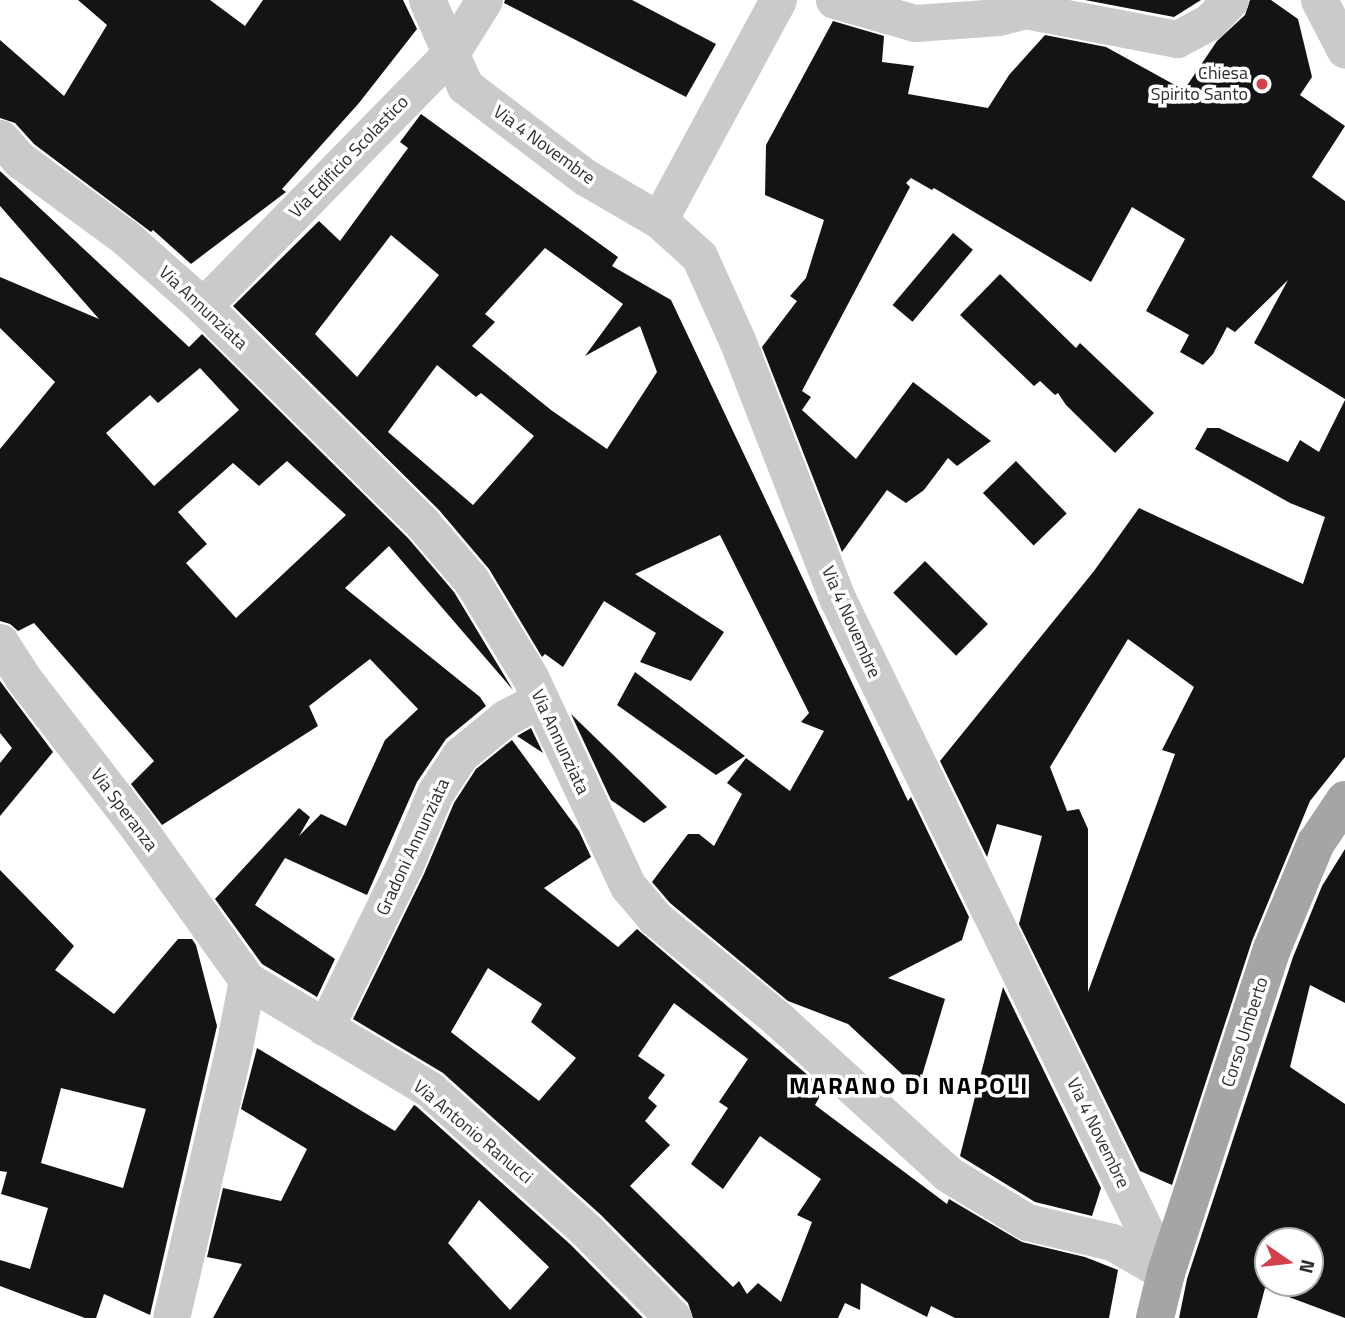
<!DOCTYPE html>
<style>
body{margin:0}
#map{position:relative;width:1345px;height:1318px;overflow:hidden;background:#fff;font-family:"Titillium Web",sans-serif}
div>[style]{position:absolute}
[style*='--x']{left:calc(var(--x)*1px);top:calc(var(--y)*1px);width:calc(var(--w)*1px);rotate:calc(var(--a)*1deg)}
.building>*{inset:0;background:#141414;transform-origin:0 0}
.minor>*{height:37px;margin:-18.5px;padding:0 18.5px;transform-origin:18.5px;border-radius:18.5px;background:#cacaca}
.major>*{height:38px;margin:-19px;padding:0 19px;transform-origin:19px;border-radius:19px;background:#a5a5a5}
.dots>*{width:19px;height:19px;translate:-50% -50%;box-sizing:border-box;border:4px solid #fff;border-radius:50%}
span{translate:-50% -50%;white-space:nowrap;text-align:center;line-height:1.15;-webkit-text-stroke:7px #fff;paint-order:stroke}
.poi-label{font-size:18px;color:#2d2d2d}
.right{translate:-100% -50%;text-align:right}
.street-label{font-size:18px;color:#2d2d2d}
.district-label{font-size:24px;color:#000;font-weight:700;letter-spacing:2px}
.north{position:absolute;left:1254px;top:1227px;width:70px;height:70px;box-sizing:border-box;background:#fff;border:2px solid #ababab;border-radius:50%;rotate:104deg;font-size:19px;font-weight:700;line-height:28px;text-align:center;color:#2d2d2d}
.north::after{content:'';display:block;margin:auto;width:24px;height:32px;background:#d2404a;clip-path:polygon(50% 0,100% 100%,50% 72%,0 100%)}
</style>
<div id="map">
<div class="building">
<div style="clip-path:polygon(78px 0,210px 0,245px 26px,263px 0,403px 0,417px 29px,359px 103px,282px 189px,286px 192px,191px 264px,153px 230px,151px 232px,34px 144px,15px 123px,0 118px,0 40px,64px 96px,107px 25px)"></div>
<div style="clip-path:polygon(505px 0,632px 0,716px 44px,686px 97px,504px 3px)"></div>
<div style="clip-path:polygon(1085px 0,1201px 0,1174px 17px)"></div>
<div style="clip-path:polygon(1250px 0,1271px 0,1298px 19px,1312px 77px,1300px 95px,1345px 126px,1312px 177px,1345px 201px,1345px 399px,1254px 343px,1288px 280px,1235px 332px,1227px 327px,1213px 354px,1203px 365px,1180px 352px,1189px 335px,1146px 311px,1185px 239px,1132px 207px,1091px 282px,934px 188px,932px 190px,911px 178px,906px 183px,910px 187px,802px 391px,811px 397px,802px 410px,856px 459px,913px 382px,991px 441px,957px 466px,948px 458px,924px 490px,906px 503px,887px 490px,842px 552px,762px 347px,797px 301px,790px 296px,806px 278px,824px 220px,765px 195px,766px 145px,833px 21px,884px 36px,882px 62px,914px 66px,908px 94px,988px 108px,1009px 75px,1045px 35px,1106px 47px,1184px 90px,1217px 41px,1245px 15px)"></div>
<div style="clip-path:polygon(evenodd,421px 114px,618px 257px,612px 266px,671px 300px,908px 801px,911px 797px,969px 917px,962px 940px,888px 978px,945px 999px,918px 1089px,848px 1024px,788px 1001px,670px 903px,652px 882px,688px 834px,699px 834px,714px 846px,742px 794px,727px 783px,746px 758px,790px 791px,824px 731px,801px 722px,809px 713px,720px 535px,635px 574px,724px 632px,691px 681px,640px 662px,656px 633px,604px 601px,563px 667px,545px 654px,542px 657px,489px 569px,439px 510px,233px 306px,319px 221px,340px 241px,408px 148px,400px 142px,421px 114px,391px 235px,439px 275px,357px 377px,315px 334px,391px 235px,421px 114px,545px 248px,623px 304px,585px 356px,640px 326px,657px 372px,607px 449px,551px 410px,472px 346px,495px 322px,485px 314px,545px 248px,421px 114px,437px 365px,476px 397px,481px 393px,534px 436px,473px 505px,388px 432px,437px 365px)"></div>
<div style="clip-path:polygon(evenodd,0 171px,189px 347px,202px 334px,408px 538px,454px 592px,513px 690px,389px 546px,345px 588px,480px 697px,486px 706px,446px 739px,417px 782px,367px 895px,285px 858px,255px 905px,335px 959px,317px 997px,262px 964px,215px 899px,299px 808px,310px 817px,299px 836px,321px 814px,346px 826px,385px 740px,418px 709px,370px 659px,309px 706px,318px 726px,162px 825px,131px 784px,154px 761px,34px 623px,18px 631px,10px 624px,0 621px,0 449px,55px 382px,0 328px,0 277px,99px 319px,0 206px,0 171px,200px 368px,239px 410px,154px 486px,106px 433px,150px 395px,158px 403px,200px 368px,0 171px,287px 461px,346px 515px,236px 618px,186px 563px,207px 544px,178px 512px,233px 463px,259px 486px,287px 461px)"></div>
<div style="left:953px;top:233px;width:26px;height:94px;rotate:40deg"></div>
<div style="clip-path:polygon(1000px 274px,1076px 348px,1080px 343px,1154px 413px,1115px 453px,1066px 405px,1058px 393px,1055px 395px,1040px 381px,1034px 386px,960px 315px)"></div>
<div style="clip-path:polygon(evenodd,1345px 400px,1345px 757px,1310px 801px,1252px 941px,1172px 1185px,1140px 1171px,1019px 924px,1042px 836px,997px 824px,987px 857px,940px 761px,1094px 571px,1139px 508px,1303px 584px,1325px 517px,1290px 503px,1195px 449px,1207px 428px,1219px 428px,1288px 462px,1300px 440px,1319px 452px,1345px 400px,1128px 639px,1194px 687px,1162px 750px,1175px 754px,1088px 992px,1088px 829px,1079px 809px,1067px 811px,1050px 767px,1128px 639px)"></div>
<div style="left:1016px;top:461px;width:73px;height:46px;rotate:46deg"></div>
<div style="left:925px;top:561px;width:89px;height:45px;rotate:45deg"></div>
<div style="clip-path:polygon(635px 672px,667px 696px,745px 756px,716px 775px,617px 705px)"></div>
<div style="clip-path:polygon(0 681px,53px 752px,0 816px,0 763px,12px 748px,0 733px)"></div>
<div style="clip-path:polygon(571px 714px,667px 807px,644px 823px,611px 800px)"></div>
<div style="clip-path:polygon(531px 728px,543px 753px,517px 736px)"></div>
<div style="clip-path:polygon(evenodd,512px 740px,579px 831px,591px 857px,544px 888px,618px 947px,637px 929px,824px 1089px,815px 1105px,947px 1204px,949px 1199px,1022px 1242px,1085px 1257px,1118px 1270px,1109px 1318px,955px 1318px,931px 1306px,927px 1317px,861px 1283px,860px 1310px,845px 1303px,838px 1318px,693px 1318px,688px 1303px,601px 1215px,443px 1073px,353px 1019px,424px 874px,454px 803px,476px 769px,512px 740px,488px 968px,542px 1004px,531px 1022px,576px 1058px,539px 1101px,451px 1032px,488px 968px,512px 740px,674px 1003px,748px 1059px,719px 1102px,728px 1108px,691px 1164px,723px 1189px,760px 1136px,821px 1179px,797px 1215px,812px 1222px,781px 1302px,758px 1283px,747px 1294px,739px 1281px,733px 1287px,630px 1186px,670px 1145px,645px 1121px,657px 1106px,648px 1098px,665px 1075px,638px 1056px,674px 1003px)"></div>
<div style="clip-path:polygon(evenodd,1345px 849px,1345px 1003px,1310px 985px,1290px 1067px,1345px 1104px,1345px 1318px,1265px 1288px,1257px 1318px,1179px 1318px,1187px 1279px,1293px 957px,1322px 886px,1345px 849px,1268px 1241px,1310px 1241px,1310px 1283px,1268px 1283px,1268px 1241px)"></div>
<div style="clip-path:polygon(evenodd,0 870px,74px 946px,55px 970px,114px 1014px,178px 939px,192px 939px,196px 945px,217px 1026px,150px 1315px,104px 1294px,96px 1318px,85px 1318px,0 1286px,0 1260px,30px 1269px,48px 1208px,1px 1194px,7px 1172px,0 1171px,0 870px,61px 1088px,146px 1109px,123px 1188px,41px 1163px,61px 1088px)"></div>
<div style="clip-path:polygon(1003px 987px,1101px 1188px,1092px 1216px,1035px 1202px,960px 1156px)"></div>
<div style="clip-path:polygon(evenodd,257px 1048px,395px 1131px,414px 1105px,416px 1106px,571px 1245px,643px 1318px,213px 1318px,242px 1264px,207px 1257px,223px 1188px,281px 1201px,307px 1149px,241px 1109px,257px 1048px,479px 1200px,549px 1267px,510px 1310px,448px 1243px,479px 1200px)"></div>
</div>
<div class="minor">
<div style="--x:427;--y:0;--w:94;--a:66.2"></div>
<div style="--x:465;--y:86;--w:151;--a:37.2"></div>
<div style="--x:585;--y:177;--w:86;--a:30.2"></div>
<div style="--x:659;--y:220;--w:54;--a:42"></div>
<div style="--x:699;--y:256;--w:92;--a:65.7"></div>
<div style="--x:737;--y:340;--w:279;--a:68.8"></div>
<div style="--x:838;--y:600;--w:749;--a:64.02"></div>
<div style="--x:834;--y:0;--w:84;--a:15.9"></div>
<div style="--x:915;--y:23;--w:84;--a:-4.1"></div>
<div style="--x:999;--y:17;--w:27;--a:-15"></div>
<div style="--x:1025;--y:10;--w:155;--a:10.8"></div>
<div style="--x:1177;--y:39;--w:36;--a:-28"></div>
<div style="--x:1209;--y:22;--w:30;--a:-46"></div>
<div style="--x:1319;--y:0;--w:56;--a:62.5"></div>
<div style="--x:0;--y:138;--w:30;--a:48"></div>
<div style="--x:20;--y:160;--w:132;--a:36.3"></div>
<div style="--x:126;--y:238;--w:103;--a:41.4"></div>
<div style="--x:203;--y:306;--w:310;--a:44.7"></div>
<div style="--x:423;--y:524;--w:74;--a:49.4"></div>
<div style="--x:471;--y:580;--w:114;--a:58.7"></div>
<div style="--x:530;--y:677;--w:231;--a:64.9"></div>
<div style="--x:628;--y:886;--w:42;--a:49.8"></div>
<div style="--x:655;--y:918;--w:161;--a:39.4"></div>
<div style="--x:779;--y:1020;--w:229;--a:42.3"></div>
<div style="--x:948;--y:1174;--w:92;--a:31.3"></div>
<div style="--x:1027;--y:1222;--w:87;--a:13.2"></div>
<div style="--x:1112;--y:1242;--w:62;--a:29.9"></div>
<div style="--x:659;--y:220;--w:250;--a:-61.6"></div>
<div style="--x:203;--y:306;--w:354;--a:-45.6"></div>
<div style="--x:451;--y:53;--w:62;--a:-58.1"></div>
<div style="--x:0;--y:642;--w:43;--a:57.4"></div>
<div style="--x:23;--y:678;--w:182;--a:52.4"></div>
<div style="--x:134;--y:822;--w:194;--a:54.4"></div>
<div style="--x:247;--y:980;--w:212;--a:30.9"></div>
<div style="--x:429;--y:1089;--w:211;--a:41.9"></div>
<div style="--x:586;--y:1230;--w:124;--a:45.3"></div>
<div style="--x:325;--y:1028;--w:182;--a:-63.9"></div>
<div style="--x:405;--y:865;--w:78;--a:-67.4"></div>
<div style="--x:435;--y:793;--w:45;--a:-56.7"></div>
<div style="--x:460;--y:755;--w:58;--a:-39.4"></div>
<div style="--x:505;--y:718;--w:40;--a:-28"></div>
<div style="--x:171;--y:1318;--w:278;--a:-76.9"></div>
<div style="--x:234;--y:1047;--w:68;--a:-79"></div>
</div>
<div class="major">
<div style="--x:1155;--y:1318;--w:46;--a:-76.3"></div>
<div style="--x:1166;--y:1273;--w:341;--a:-71.9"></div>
<div style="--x:1272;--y:949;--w:115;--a:-67.5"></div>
<div style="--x:1316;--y:843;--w:52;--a:-56"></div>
</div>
<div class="dots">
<div style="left:1262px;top:84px;background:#d2404a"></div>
</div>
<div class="poi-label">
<span class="right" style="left:1248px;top:84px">Chiesa<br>Spirito Santo</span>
</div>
<div class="street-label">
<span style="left:544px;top:145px;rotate:36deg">Via 4 Novembre</span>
<span style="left:349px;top:157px;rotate:-46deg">Via Edificio Scolastico</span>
<span style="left:203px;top:308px;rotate:43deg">Via Annunziata</span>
<span style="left:851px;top:622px;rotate:66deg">Via 4 Novembre</span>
<span style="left:560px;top:742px;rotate:65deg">Via Annunziata</span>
<span style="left:124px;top:810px;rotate:53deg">Via Speranza</span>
<span style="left:413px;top:847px;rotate:-65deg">Gradoni Annunziata</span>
<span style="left:1245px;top:1032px;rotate:-72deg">Corso Umberto</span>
<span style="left:473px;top:1132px;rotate:40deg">Via Antonio Ranucci</span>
<span style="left:1098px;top:1133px;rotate:64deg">Via 4 Novembre</span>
</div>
<div class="district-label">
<span style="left:909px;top:1086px">MARANO DI NAPOLI</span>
</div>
<div class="north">N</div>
</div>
